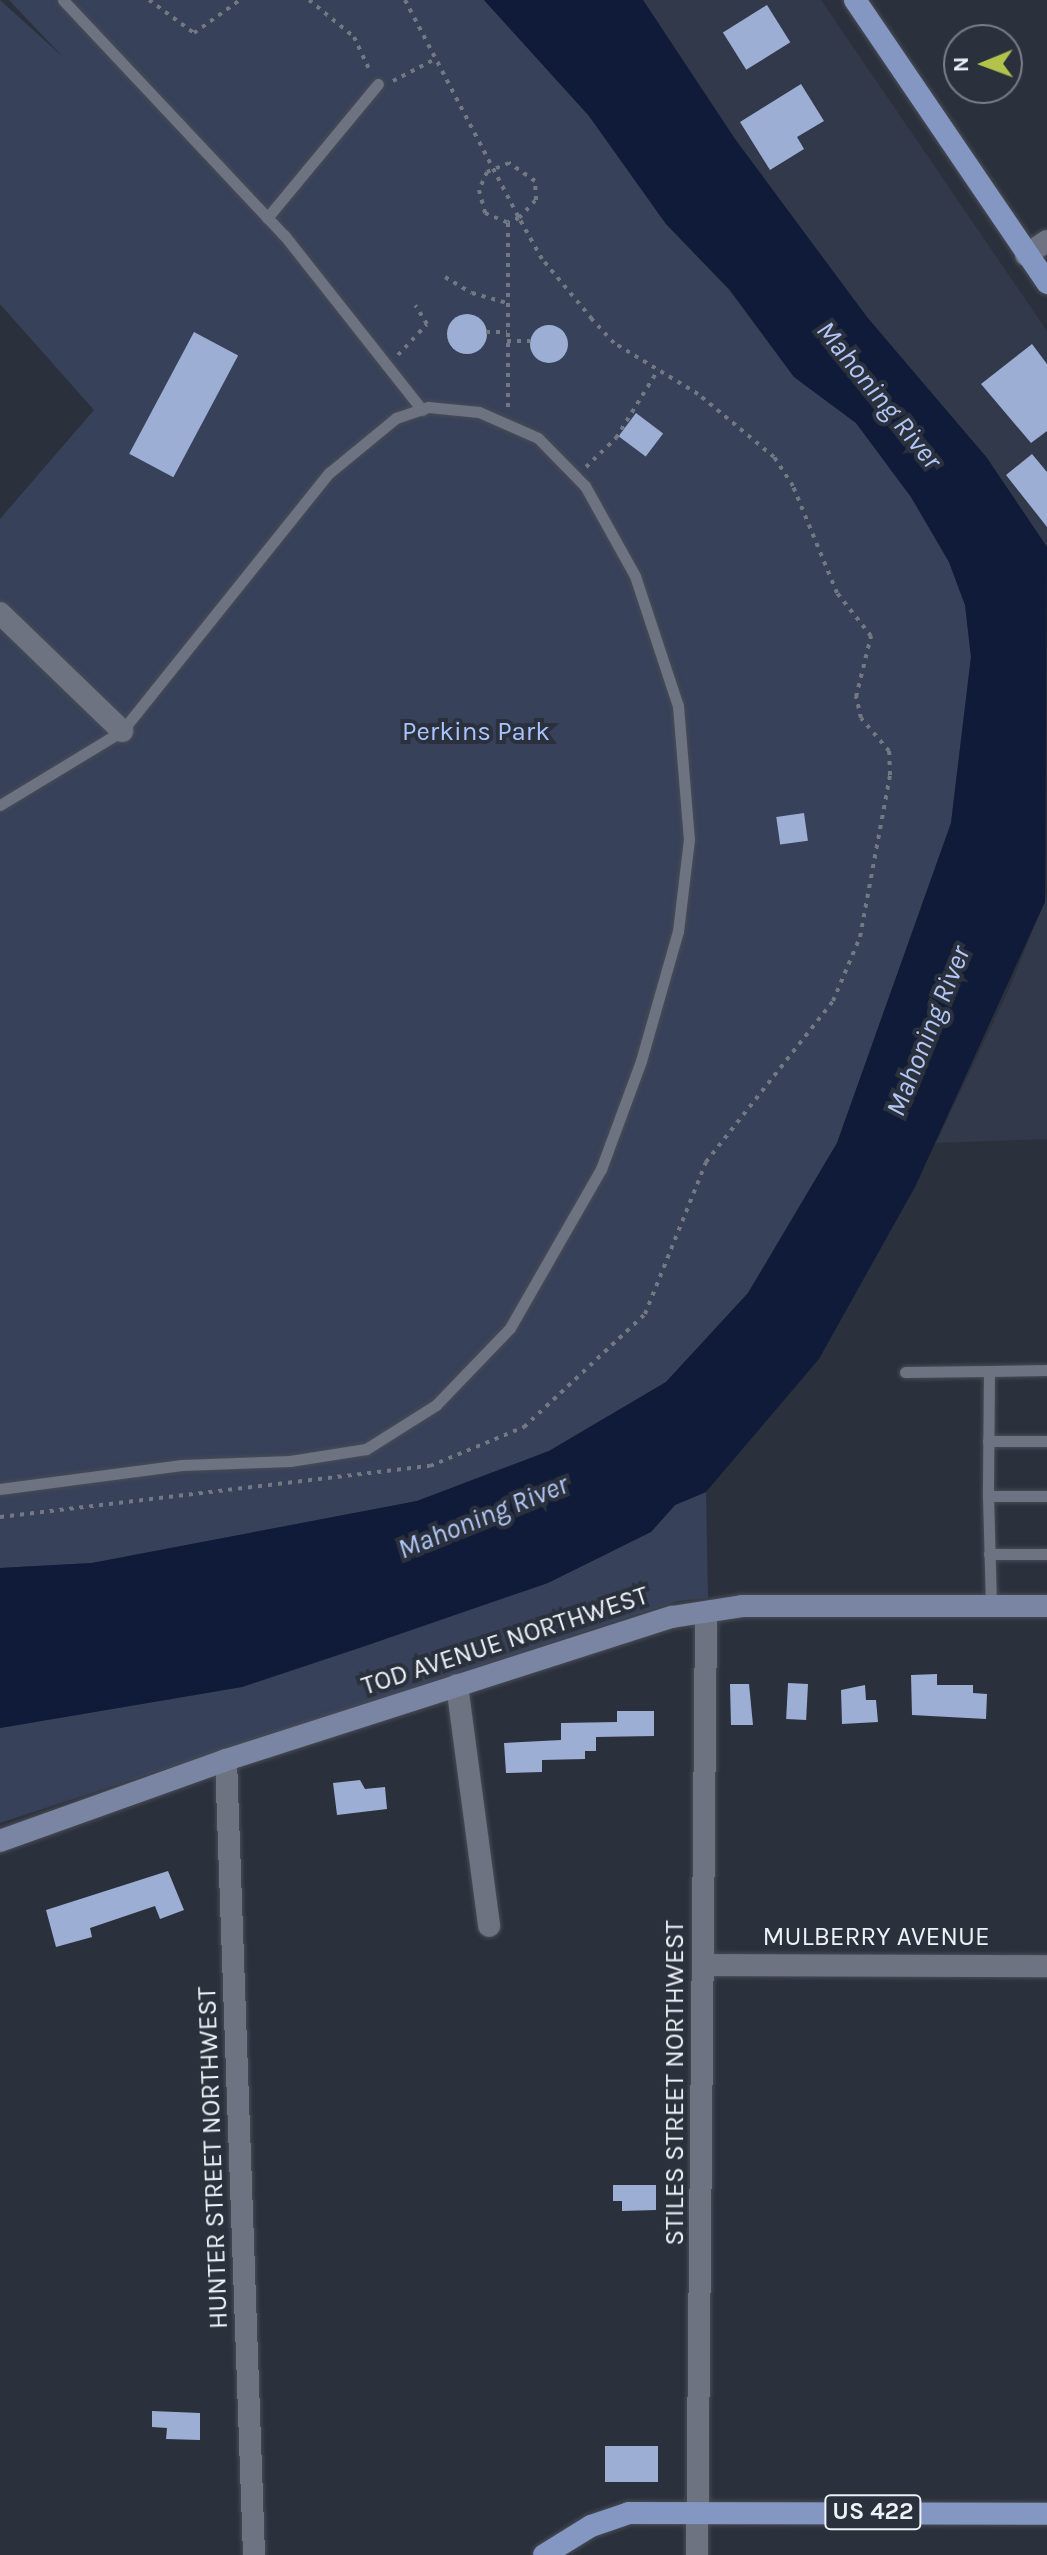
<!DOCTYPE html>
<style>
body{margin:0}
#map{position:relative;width:1047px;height:2555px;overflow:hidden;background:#2b313c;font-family:Karla,sans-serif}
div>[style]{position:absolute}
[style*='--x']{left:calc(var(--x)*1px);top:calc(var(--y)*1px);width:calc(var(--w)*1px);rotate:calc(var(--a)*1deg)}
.built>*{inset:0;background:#31394a}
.green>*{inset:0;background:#374159}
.water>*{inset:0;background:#101b39}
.building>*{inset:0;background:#9daed4;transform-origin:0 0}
.round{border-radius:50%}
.path>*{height:4px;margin-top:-2px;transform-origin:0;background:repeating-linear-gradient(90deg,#737882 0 4px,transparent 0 10px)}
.roads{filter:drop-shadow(0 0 2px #484c56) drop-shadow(0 0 2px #484c56)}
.service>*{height:11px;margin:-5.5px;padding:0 5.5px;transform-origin:5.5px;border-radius:5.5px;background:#6d7381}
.minor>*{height:22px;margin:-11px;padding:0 11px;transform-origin:11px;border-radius:11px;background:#6d7381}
.secondary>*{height:22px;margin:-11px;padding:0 11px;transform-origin:11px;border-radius:11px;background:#7985a2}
.primary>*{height:22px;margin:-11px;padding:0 11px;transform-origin:11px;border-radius:11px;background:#8497c3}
span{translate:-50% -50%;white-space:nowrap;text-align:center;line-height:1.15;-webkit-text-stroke:8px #2b313c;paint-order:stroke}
.shield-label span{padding:2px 6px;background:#2b313c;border:2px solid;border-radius:6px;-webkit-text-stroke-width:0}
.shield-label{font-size:24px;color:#edf1f8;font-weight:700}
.park-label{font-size:26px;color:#a9c3fe}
.street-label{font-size:26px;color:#edf1f8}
.water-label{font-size:28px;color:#b2c7f7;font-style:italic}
.north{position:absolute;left:943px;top:24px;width:80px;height:80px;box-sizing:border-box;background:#2b313c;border:2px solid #797e87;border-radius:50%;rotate:269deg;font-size:22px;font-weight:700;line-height:32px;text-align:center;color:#edf1f8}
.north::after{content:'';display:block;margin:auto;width:28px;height:36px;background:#b2c34c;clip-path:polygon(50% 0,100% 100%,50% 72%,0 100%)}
</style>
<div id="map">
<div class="built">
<div style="clip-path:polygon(643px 0,821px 0,1047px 331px,1047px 547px,987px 458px,864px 314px,735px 139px)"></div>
<div style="clip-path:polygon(1047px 894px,1047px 1139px,936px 1143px,1010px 987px)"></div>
</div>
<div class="green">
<div style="clip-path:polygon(0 0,63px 57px,9px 0,484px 0,589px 116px,666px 224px,729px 290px,794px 377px,856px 423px,911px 497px,949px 562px,965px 605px,971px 657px,951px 823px,837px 1143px,748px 1293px,666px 1382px,549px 1451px,417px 1501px,92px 1563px,0 1568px,0 519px,94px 410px,0 304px)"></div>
<div style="clip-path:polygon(706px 1492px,708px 1598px,678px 1601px,0 1823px,0 1728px,242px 1687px,371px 1644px,651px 1532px,675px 1505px)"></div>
</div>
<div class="water">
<div style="clip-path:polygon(484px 0,643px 0,735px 139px,867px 317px,987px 458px,1047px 547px,1045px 902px,915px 1187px,819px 1359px,706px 1492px,675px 1505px,651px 1532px,548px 1583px,371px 1644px,242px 1687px,0 1728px,0 1568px,92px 1563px,417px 1501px,549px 1451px,666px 1382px,748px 1293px,837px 1143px,951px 823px,971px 657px,965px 605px,949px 562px,911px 497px,856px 423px,794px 377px,730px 290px,666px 224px,589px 116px)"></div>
</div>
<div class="building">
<div style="left:767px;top:5px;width:44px;height:52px;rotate:58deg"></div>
<div style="clip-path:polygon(801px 84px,824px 121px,797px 137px,804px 149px,770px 170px,740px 122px)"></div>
<div class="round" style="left:447px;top:314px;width:40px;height:40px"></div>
<div class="round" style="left:530px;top:325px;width:38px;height:38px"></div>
<div style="left:194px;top:332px;width:50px;height:138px;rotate:28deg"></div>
<div style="clip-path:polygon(1032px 344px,1047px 364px,1047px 431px,1031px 443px,981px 384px)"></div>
<div style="left:636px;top:413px;width:34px;height:29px;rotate:37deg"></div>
<div style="clip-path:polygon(1032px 454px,1047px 472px,1047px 527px,1006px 475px)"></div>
<div style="left:804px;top:813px;width:28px;height:28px;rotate:82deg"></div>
<div style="clip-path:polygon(937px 1674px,937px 1685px,973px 1685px,973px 1693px,987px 1694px,986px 1719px,912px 1715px,911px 1675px)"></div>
<div style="clip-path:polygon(730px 1684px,749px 1684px,753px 1725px,731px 1725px)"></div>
<div style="left:808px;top:1684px;width:36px;height:20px;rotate:93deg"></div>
<div style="clip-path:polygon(865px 1685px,866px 1700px,876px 1700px,878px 1722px,842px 1724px,841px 1690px)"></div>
<div style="clip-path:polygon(617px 1711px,654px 1711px,654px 1736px,596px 1737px,596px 1751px,585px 1751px,585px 1759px,542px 1760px,542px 1772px,506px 1773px,504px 1743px,561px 1740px,561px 1723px,617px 1722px)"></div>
<div style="clip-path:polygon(360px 1780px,365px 1789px,385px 1787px,387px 1809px,337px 1815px,333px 1783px)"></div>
<div style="clip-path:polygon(168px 1871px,184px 1910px,160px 1919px,155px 1906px,90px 1928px,92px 1937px,56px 1947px,46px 1910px)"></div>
<div style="clip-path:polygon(613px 2185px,656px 2185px,656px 2210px,622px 2211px,622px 2201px,613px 2201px)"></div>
<div style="clip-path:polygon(152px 2411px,200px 2413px,200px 2440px,166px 2439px,167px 2428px,152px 2427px)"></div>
<div style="left:658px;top:2446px;width:36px;height:53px;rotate:90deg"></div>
</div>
<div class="path">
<div style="--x:149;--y:0;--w:56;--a:36.3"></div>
<div style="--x:194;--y:33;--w:57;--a:-35.7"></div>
<div style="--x:309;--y:0;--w:58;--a:39.4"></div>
<div style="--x:354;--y:37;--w:38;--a:65"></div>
<div style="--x:405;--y:0;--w:246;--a:62.4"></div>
<div style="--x:519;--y:218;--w:12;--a:160"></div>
<div style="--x:393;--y:81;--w:47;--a:-27.6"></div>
<div style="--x:445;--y:277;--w:31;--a:31"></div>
<div style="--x:472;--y:293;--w:36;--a:16"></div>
<div style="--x:486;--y:332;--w:21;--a:0"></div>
<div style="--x:507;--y:341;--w:23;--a:0"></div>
<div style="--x:398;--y:355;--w:42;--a:-46.9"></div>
<div style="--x:427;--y:324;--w:22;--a:-122"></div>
<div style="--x:586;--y:467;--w:42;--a:-44"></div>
<div style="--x:616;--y:438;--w:80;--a:-58.3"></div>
<div style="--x:0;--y:1517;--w:433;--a:-6.8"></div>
<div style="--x:430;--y:1466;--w:102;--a:-22.5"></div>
<div style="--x:524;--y:1427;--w:166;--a:-43"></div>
<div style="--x:645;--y:1314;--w:164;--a:-68.1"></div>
<div style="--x:706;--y:1162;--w:205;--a:-51.7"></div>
<div style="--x:833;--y:1001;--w:69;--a:-67.1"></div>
<div style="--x:860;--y:937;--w:165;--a:-79.5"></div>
<div style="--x:890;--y:775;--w:24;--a:-92"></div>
<div style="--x:889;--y:751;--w:43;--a:-130.3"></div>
<div style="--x:861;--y:718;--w:22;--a:-103"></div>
<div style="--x:856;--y:697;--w:63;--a:-76.2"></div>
<div style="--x:871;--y:636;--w:55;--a:-128.3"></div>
<div style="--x:837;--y:593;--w:116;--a:-112.4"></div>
<div style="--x:793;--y:486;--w:35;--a:-123"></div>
<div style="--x:774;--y:457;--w:99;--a:-140.3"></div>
<div style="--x:698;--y:394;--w:98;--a:-148.7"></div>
<div style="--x:614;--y:343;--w:33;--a:-133"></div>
<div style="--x:592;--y:319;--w:78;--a:-129.8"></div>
<div style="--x:542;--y:259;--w:47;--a:-119.3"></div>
<div style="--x:519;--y:218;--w:25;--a:-47"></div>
<div style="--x:536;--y:200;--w:19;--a:-93"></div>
<div style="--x:535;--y:181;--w:32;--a:-145"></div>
<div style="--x:509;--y:163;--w:24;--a:158"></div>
<div style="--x:487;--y:172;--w:20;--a:114"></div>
<div style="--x:479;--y:190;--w:24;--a:75"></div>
<div style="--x:485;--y:213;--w:25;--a:23"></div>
<div style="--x:508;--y:223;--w:187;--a:90"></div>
</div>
<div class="roads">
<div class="service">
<div style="--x:63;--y:0;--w:323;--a:46.8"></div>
<div style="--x:284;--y:235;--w:223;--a:51.7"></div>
<div style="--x:267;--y:218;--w:174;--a:-50.4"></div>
<div style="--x:0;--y:805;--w:143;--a:-31.2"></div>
<div style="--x:122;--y:731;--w:331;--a:-51.3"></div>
<div style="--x:329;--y:473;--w:87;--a:-39.4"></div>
<div style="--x:396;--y:418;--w:34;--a:-19"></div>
<div style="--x:428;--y:407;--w:51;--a:5.6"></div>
<div style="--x:479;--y:412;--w:64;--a:23.8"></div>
<div style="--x:538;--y:438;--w:67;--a:45.6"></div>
<div style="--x:585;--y:486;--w:103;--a:60.9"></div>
<div style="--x:635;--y:576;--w:137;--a:71.7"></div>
<div style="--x:678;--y:706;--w:133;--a:85.3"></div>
<div style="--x:689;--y:839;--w:93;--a:96.8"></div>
<div style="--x:678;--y:931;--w:135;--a:105.9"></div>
<div style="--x:641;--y:1061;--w:115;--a:110.3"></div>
<div style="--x:601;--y:1169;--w:183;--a:119.8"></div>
<div style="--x:510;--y:1328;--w:107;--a:133.9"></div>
<div style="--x:436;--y:1405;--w:83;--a:147.8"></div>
<div style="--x:366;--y:1449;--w:77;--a:171"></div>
<div style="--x:290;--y:1461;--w:108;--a:177.9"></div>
<div style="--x:182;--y:1465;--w:184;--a:172.5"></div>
<div style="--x:989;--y:1371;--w:58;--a:-1"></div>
<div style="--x:905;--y:1372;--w:84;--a:-0.7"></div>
<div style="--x:989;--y:1371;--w:125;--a:90.5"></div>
<div style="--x:988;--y:1496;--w:59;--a:0"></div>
<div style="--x:988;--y:1441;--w:59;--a:0"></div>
<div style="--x:988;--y:1496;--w:110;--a:88.4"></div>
<div style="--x:989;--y:1554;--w:58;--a:0"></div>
</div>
<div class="minor">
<div style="--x:1026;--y:255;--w:25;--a:-34"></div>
<div style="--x:0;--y:613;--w:170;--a:44"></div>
<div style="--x:457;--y:1685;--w:243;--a:82.4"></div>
<div style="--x:226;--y:1760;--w:795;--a:87.98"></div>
<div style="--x:704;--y:1965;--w:343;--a:0.2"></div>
<div style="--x:697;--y:2555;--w:943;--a:-89.45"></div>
</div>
<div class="secondary">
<div style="--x:0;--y:1841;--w:240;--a:-19.7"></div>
<div style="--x:226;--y:1760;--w:468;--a:-17.8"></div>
<div style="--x:672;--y:1617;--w:71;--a:-8.9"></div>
<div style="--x:742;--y:1606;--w:305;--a:0"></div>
</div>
<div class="primary">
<div style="--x:855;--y:0;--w:342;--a:55.8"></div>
<div style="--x:544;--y:2555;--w:55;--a:-31.7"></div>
<div style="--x:591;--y:2526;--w:40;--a:-18.9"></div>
<div style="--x:629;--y:2513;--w:418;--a:0.1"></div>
</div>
</div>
<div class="shield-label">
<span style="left:873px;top:2512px">US 422</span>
</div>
<div class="park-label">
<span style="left:476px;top:732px">Perkins Park</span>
</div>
<div class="street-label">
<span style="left:505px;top:1641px;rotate:-18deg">TOD AVENUE NORTHWEST</span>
<span style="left:876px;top:1937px">MULBERRY AVENUE</span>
<span style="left:675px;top:2083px;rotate:-90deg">STILES STREET NORTHWEST</span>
<span style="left:213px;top:2158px;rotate:-92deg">HUNTER STREET NORTHWEST</span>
</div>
<div class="water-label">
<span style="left:879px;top:395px;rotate:51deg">Mahoning River</span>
<span style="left:928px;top:1031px;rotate:-68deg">Mahoning River</span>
<span style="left:483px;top:1517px;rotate:-22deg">Mahoning River</span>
</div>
<div class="north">N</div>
</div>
